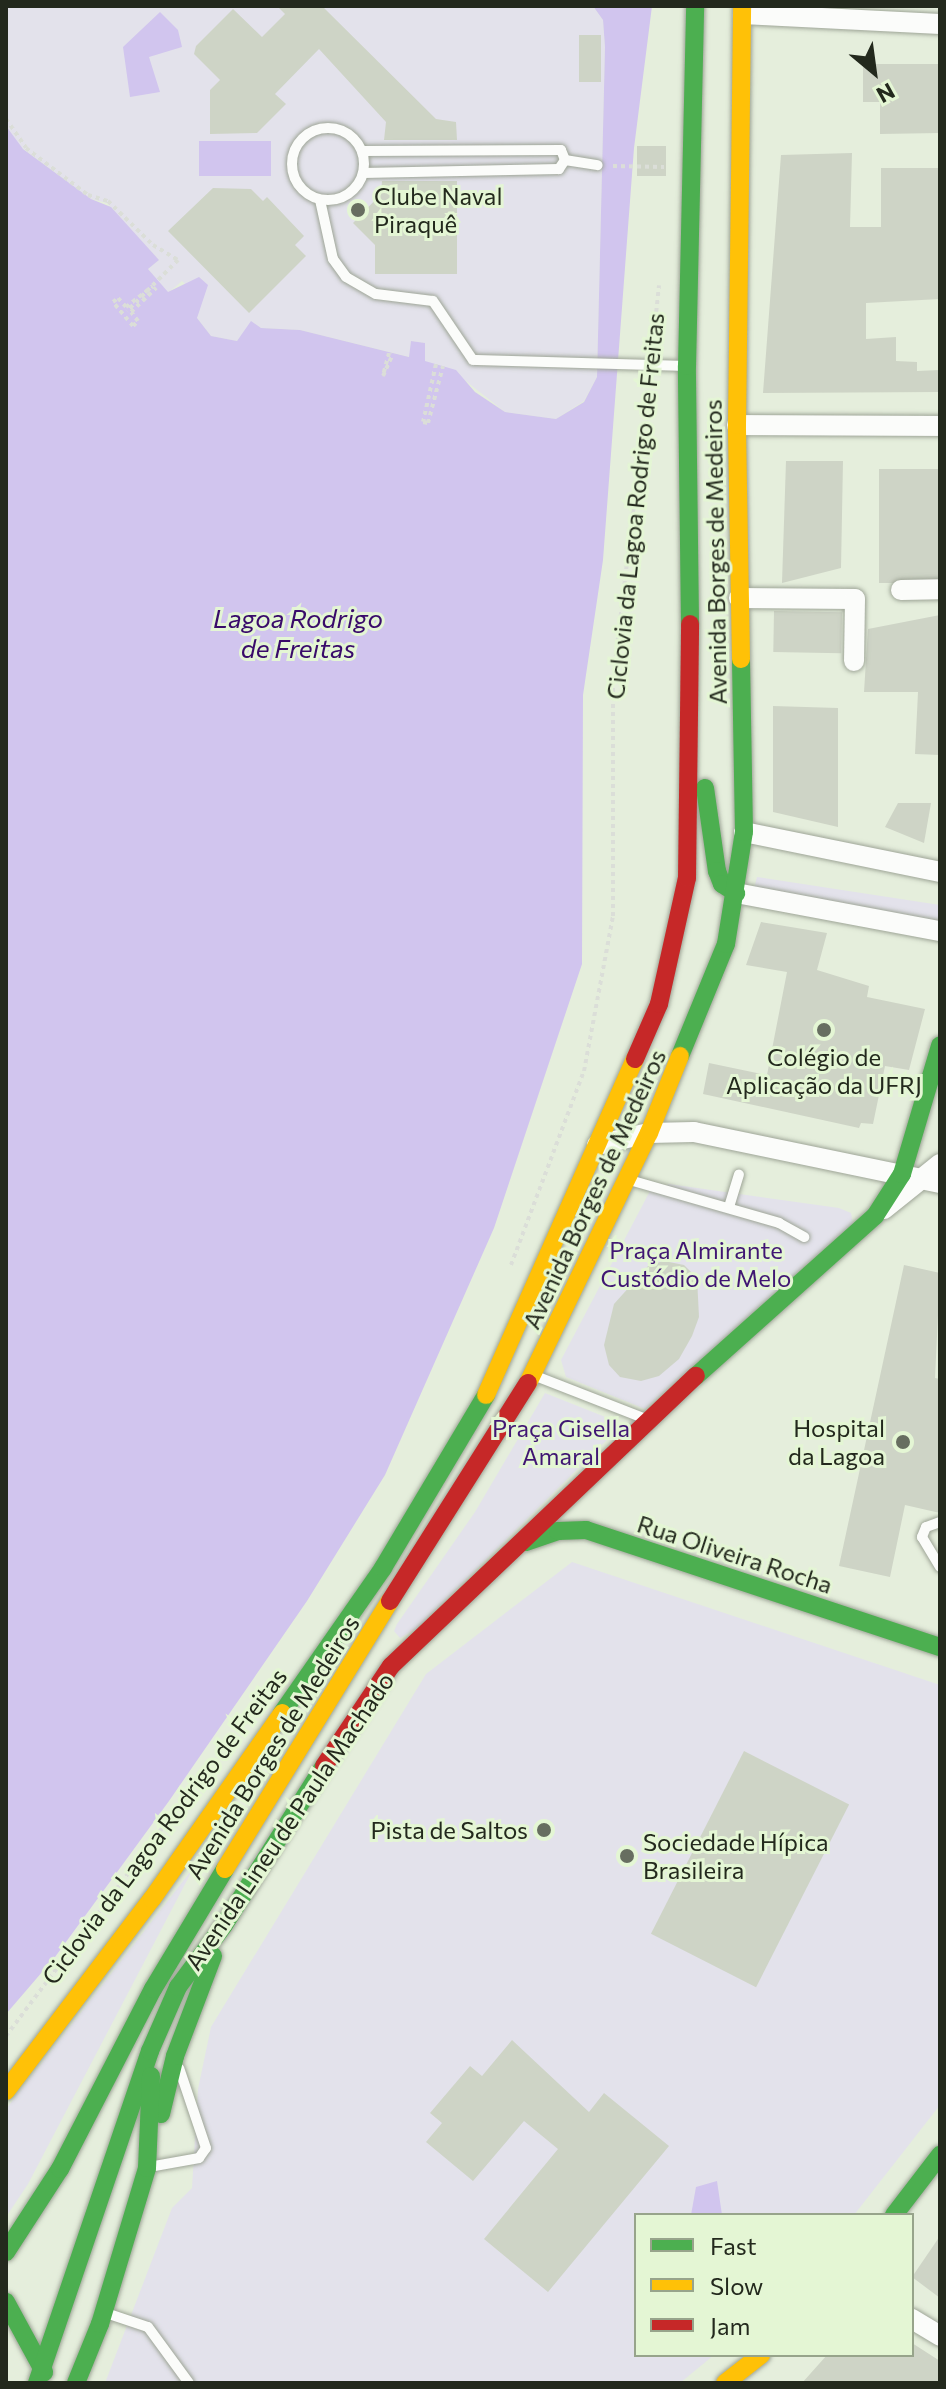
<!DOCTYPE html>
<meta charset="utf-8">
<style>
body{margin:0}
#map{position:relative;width:946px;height:2389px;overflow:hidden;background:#e5eedc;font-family:Commissioner,sans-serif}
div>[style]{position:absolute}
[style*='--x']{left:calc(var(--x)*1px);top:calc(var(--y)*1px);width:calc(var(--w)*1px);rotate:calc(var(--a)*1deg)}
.green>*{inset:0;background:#e3e2eb}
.water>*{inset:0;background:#d1c5ee;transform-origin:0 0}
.building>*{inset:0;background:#ced4c6;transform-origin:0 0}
.path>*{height:4px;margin-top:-2px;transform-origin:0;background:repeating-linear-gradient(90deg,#dbded8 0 4px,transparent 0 8px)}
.roads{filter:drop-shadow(0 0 2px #9ea597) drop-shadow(0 0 2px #9ea597)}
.lane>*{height:10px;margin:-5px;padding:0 5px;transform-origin:5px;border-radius:5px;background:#fbfcfa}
.lane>.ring{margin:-5px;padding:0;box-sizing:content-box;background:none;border:10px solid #fbfcfa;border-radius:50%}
.street>*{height:20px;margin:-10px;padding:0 10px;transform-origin:10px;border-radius:10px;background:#fbfcfa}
.fast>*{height:18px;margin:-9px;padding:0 9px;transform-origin:9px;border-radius:9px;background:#4caf50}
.slow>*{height:18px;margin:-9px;padding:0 9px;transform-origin:9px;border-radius:9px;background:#ffc107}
.jam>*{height:18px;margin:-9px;padding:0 9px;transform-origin:9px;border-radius:9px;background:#c62828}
.dots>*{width:22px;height:22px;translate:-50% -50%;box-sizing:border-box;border:4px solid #e4f6d4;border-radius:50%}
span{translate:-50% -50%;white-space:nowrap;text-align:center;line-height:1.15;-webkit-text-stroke:6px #e4f6d4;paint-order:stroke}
.poi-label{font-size:24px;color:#23291d}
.left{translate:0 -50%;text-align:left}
.right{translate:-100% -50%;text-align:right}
.street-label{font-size:24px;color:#23291d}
.park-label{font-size:24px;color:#401673}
.water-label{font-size:26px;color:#390b6a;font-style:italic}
.frame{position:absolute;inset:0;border:8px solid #23291d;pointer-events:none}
.legend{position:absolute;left:634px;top:2213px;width:280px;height:144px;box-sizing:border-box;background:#e4f6d4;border:2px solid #97a48b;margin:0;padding:10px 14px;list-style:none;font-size:24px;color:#23291d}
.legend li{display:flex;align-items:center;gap:16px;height:40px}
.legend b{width:40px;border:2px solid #97a48b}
.north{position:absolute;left:834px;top:32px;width:80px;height:80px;-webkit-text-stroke:6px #e4f6d4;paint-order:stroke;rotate:151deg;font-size:22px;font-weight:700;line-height:32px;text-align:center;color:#23291d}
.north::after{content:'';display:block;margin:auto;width:28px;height:36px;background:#23291d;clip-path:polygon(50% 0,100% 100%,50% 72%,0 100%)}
</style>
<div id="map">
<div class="green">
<div style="clip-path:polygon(6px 6px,593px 6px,603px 20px,605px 47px,597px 377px,584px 401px,556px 419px,505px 412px,457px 374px,425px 361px,424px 343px,411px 341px,410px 357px,300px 330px,261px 328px,252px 322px,237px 341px,211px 336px,197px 318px,201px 299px,182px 281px,168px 293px,148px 269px,159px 260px,107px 203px,91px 199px,17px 144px,6px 126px)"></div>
<div style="clip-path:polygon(757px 877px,940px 905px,940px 931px,752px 896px)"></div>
<div style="clip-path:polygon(669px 1184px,839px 1208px,851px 1213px,853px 1223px,645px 1409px,566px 1377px,561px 1360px,650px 1191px)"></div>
<div style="clip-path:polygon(545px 1393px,623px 1424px,416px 1629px,400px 1638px,394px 1631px,397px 1624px,475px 1512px)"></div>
<div style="clip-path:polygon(572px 1562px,940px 1685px,940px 2105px,854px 2215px,636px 2215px,636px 2355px,714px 2355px,680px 2383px,105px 2383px,172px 2208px,192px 2188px,198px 2089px,211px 2027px,426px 1674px)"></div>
<div style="clip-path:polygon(194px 1867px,28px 2184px,6px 2217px,6px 2109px)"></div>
</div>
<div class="water">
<div style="clip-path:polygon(593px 6px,652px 6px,634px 148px,603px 560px,583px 695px,582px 964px,494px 1228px,385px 1475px,307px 1601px,169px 1801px,55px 1957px,6px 2014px,6px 126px,23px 149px,91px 199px,111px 207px,159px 260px,148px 269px,168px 292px,199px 277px,208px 285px,197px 318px,211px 336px,237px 341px,251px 321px,261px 328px,300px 330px,409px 357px,411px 341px,425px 343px,425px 361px,456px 370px,475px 392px,505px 412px,556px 419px,584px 402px,597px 377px,605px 47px,603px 20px)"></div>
<div style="clip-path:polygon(160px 12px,178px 30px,182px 47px,149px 57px,160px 92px,130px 97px,123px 47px)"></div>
<div style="left:199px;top:141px;width:72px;height:35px"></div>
<div style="clip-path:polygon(717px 2181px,722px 2215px,691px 2215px,696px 2187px)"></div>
</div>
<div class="building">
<div style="clip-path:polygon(277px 6px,322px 6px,436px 119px,456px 122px,457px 140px,384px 140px,386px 122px,319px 49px,275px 94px,286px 104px,257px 133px,210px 134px,210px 90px,220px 80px,194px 54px,196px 46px,233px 9px,262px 37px,285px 14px)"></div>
<div style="left:579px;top:35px;width:22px;height:47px"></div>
<div style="clip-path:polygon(863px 64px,940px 64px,940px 133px,880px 134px,880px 102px,863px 102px)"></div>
<div style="left:637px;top:146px;width:29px;height:30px"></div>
<div style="clip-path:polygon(852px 153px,850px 227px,881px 227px,881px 168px,940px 168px,940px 299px,866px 303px,866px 339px,896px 337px,896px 361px,917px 362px,917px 371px,940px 370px,940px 392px,763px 393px,781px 155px)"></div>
<div style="clip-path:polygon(382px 181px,457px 181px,457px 274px,375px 274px,375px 245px,353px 223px,381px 194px)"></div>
<div style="clip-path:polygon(213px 188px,251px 189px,263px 201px,267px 197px,304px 236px,295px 245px,306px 256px,249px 313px,168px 231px)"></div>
<div style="clip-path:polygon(786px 461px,843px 461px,841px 568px,782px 583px)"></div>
<div style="left:879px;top:469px;width:61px;height:114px"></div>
<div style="left:774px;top:611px;width:68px;height:41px;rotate:1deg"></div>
<div style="clip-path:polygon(940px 615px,940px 755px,915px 754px,918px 692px,864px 692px,868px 629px)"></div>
<div style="clip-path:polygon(773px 706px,838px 708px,838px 827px,773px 812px)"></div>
<div style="clip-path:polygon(898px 803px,931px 803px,924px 843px,885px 827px)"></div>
<div style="clip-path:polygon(761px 922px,827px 933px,817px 970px,869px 986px,867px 997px,925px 1009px,909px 1070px,885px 1066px,873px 1124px,861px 1123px,859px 1128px,703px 1094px,709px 1063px,767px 1075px,787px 972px,746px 965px)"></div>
<div style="clip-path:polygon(664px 1261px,684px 1265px,697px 1278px,699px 1317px,692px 1336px,679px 1359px,659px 1376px,641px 1381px,620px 1377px,609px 1365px,604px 1345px,614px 1304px,649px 1265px)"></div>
<div style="clip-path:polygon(904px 1265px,940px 1273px,935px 1378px,940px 1379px,940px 1513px,905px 1505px,890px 1577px,839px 1566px)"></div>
<div style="left:744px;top:1751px;width:118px;height:205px;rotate:27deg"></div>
<div style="clip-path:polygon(512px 2040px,589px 2112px,604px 2093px,669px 2146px,548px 2292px,484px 2239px,558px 2149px,524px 2121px,473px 2181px,426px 2142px,442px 2123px,430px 2113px,470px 2066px,482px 2076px)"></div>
<div style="clip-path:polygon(940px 2236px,940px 2298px,912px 2277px)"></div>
<div style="clip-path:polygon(912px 2343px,940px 2361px,940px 2383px,802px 2383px,827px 2355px,912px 2355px)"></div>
</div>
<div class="path">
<div style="--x:6;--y:119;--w:35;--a:55"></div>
<div style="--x:26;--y:148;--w:78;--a:37.2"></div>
<div style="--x:88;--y:195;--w:21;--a:17"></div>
<div style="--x:108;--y:201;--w:63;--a:44.4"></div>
<div style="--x:153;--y:245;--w:29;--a:31"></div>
<div style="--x:178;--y:260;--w:72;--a:135"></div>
<div style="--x:613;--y:166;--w:51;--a:1.1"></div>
<div style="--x:133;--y:326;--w:31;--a:-130"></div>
<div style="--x:113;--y:302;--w:6;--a:-39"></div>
<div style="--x:118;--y:298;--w:12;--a:48"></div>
<div style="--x:126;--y:307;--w:34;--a:-38"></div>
<div style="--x:133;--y:326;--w:7;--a:-45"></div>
<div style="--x:138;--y:321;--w:11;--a:-128"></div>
<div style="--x:131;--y:312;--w:35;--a:-44"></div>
<div style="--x:652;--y:352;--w:67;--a:-84"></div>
<div style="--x:389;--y:353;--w:24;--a:105"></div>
<div style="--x:383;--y:376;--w:24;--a:-66"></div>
<div style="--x:436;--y:364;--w:59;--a:102.6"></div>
<div style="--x:423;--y:422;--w:5;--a:11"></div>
<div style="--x:428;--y:423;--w:59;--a:-75.3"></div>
<div style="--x:511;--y:1265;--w:207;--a:-69.4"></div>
<div style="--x:584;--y:1071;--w:158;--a:-79.4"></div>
<div style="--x:613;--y:916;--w:236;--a:-90"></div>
<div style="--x:613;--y:680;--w:302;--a:-83.2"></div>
<div style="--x:6;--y:2036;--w:318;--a:-53.1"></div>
</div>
<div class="roads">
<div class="lane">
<div class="ring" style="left:292px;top:128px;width:62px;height:62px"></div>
<div style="--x:362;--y:151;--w:199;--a:-0.3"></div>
<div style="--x:561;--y:150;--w:11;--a:68"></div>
<div style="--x:565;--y:160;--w:11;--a:124"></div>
<div style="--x:559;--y:169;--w:196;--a:178.8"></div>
<div style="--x:565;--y:160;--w:33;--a:9"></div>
<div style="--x:320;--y:200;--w:60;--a:77.6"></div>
<div style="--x:333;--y:259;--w:22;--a:54"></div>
<div style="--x:346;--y:277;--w:34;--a:30"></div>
<div style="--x:376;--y:294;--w:57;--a:7"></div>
<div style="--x:433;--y:301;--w:71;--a:55.9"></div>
<div style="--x:473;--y:360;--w:209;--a:1.6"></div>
<div style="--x:633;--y:1181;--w:152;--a:16"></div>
<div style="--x:779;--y:1223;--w:29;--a:29"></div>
<div style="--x:729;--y:1207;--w:34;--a:-73"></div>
<div style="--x:538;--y:1377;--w:116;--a:21.3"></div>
<div style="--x:940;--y:1522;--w:15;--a:160"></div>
<div style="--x:926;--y:1527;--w:11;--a:112"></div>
<div style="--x:922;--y:1537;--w:35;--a:59"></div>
<div style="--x:149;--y:2167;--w:51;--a:-10.2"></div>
<div style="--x:199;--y:2158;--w:12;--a:-55"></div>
<div style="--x:206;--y:2148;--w:84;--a:-108.6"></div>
<div style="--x:106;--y:2313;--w:44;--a:18.4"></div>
<div style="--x:148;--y:2327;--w:69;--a:53.8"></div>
</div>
<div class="street">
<div style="--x:743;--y:14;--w:197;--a:2.9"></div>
<div style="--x:737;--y:425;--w:203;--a:0.3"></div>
<div style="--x:901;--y:590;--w:39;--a:-1"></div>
<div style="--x:739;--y:598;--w:116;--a:0.5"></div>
<div style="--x:855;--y:599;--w:62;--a:90.9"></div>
<div style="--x:744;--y:832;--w:200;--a:11.5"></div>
<div style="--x:736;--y:893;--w:208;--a:10.6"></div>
<div style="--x:597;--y:1145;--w:53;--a:-13"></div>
<div style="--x:649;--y:1133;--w:45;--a:-1.3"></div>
<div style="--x:694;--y:1132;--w:251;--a:11.7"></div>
<div style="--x:884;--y:1209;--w:72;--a:-38.8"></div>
<div style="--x:912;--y:2319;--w:33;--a:31"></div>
</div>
<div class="fast">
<div style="--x:690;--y:624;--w:258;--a:-90.7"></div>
<div style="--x:687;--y:366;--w:360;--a:-88.7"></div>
<div style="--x:705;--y:788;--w:84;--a:81.8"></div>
<div style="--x:717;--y:871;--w:14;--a:69"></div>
<div style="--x:722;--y:884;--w:17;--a:33"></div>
<div style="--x:680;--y:1056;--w:121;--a:-67.7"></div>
<div style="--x:726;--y:944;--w:113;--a:-80.9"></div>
<div style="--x:744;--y:832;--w:173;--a:-91"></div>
<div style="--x:696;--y:1376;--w:240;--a:-41.8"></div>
<div style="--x:875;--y:1216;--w:50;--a:-57.3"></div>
<div style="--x:902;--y:1174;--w:134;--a:-73.5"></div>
<div style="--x:526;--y:1542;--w:34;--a:-19"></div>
<div style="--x:558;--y:1531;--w:28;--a:-2"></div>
<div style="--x:586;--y:1530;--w:373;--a:18.3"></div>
<div style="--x:282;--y:1713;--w:177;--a:-55.1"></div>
<div style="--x:383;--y:1568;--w:201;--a:-59.2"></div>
<div style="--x:161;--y:2114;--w:60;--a:-76.4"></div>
<div style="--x:175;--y:2056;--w:107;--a:-69.2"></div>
<div style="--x:894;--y:2215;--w:76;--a:-52.5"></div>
<div style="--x:6;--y:2252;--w:99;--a:-57"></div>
<div style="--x:60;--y:2169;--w:203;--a:-62.7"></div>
<div style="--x:153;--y:1989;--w:140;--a:-59"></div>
<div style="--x:6;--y:2302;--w:80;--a:61.5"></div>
<div style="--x:37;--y:2383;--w:351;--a:-71.2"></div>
<div style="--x:150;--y:2051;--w:70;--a:-66.4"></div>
<div style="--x:178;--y:1987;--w:77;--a:-53.4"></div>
<div style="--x:224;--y:1925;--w:188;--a:-57.8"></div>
<div style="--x:76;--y:2383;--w:64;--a:-67.9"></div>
<div style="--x:100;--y:2324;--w:163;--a:-73.2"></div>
<div style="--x:147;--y:2168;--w:92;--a:-87.5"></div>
</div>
<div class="slow">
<div style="--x:741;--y:659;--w:234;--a:-91"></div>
<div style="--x:737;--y:425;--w:419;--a:-89.3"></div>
<div style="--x:528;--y:1383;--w:278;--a:-64.2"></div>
<div style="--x:649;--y:1133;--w:83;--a:-68.1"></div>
<div style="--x:486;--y:1395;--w:368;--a:-66.1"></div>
<div style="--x:225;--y:1869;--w:315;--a:-58.4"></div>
<div style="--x:6;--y:2091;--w:241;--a:-52.8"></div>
<div style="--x:152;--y:1899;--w:227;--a:-55"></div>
<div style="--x:725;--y:2383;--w:46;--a:-37.9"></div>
</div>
<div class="jam">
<div style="--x:635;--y:1059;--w:60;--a:-66.4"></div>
<div style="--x:659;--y:1004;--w:129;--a:-77.5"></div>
<div style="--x:687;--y:878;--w:254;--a:-89.3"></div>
<div style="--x:390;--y:1601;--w:258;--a:-57.7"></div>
<div style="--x:324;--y:1766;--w:120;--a:-56.2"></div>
<div style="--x:391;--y:1666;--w:421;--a:-43.6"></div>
</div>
</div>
<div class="dots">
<div style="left:358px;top:210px;background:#676e60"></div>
<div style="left:824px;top:1030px;background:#676e60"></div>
<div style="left:903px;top:1442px;background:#676e60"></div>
<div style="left:544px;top:1830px;background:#676e60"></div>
<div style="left:627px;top:1856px;background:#676e60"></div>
</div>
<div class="poi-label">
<span class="left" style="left:374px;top:210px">Clube Naval<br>Piraquê</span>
<span style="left:824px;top:1071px">Colégio de<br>Aplicação da UFRJ</span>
<span class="right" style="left:885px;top:1442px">Hospital<br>da Lagoa</span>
<span class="right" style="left:528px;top:1830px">Pista de Saltos</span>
<span class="left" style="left:643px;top:1856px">Sociedade Hípica<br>Brasileira</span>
</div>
<div class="street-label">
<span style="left:635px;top:506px;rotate:-84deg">Ciclovia da Lagoa Rodrigo de Freitas</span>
<span style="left:715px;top:552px;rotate:-91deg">Avenida Borges de Medeiros</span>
<span style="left:594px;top:1189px;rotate:-65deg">Avenida Borges de Medeiros</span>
<span style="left:735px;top:1554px;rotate:18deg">Rua Oliveira Rocha</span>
<span style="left:272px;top:1747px;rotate:-58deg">Avenida Borges de Medeiros</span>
<span style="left:289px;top:1821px;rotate:-56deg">Avenida Lineu de Paula Machado</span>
<span style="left:164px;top:1826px;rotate:-53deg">Ciclovia da Lagoa Rodrigo de Freitas</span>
</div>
<div class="park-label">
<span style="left:696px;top:1264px">Praça Almirante<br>Custódio de Melo</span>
<span style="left:561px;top:1442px">Praça Gisella<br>Amaral</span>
</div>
<div class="water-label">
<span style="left:298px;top:633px">Lagoa Rodrigo<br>de Freitas</span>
</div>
<div class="frame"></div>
<ul class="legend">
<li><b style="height:10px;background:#4caf50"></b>Fast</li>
<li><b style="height:10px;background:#ffc107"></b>Slow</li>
<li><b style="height:10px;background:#c62828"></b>Jam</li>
</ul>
<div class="north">N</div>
</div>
